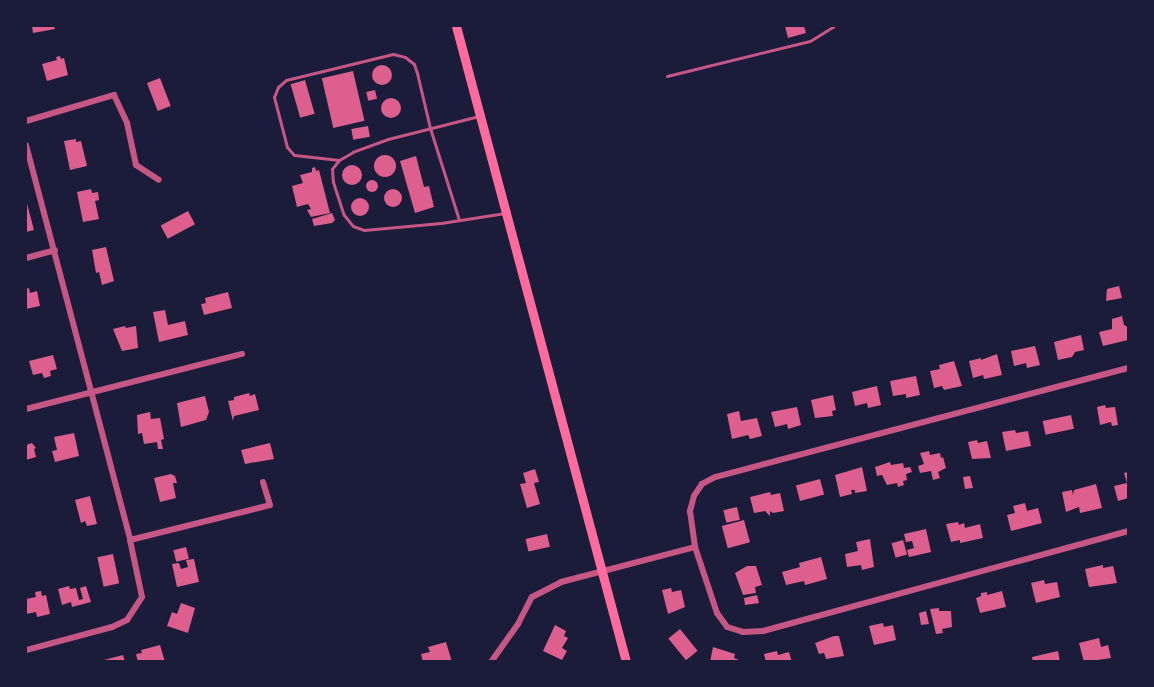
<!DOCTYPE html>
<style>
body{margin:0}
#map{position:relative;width:1154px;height:687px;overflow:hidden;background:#1b1b3a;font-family:Inter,sans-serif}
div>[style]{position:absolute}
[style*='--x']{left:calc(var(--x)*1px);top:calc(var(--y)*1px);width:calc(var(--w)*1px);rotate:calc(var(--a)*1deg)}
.building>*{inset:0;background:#dd5f8e;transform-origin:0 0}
.round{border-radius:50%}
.service>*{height:3px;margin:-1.5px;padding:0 1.5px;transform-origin:1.5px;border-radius:1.5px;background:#c65784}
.minor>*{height:6px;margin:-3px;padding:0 3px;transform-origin:3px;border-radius:3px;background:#c65784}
.secondary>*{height:9px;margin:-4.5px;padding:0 4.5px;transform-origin:4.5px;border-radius:4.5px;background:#ff6b9d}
span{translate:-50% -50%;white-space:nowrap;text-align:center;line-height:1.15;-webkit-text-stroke:4.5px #1b1b3a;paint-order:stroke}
.frame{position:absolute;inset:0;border:27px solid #1b1b3a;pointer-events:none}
</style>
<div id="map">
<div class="building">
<div style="clip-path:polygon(32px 26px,54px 26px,55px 29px,33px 33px)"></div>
<div style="clip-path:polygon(785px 26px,804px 26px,806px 33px,788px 38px)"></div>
<div style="clip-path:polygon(60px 56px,61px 59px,64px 58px,68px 75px,47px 81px,42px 64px,57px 60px,56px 57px)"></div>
<div class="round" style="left:372px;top:65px;width:20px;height:20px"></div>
<div style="left:353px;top:71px;width:51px;height:32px;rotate:77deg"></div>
<div style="left:160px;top:78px;width:30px;height:14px;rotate:69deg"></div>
<div style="left:305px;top:80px;width:35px;height:15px;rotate:74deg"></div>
<div style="left:375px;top:90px;width:9px;height:9px;rotate:77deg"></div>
<div class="round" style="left:381px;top:98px;width:20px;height:20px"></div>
<div style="left:368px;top:126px;width:11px;height:17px;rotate:80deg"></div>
<div style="clip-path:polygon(76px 139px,76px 142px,81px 141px,87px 166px,70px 170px,64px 141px)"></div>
<div class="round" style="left:374px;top:155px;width:22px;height:22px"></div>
<div style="clip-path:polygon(416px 156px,424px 187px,429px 186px,434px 207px,415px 213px,400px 161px)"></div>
<div class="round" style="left:342px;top:165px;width:20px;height:20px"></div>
<div style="clip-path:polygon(315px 167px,316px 171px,319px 170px,330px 213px,311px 217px,307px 210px,311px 209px,308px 204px,297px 207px,292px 186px,303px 183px,300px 175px,312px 172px,312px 168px)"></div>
<div class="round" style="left:366px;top:180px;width:12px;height:12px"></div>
<div class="round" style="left:384px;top:189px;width:18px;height:18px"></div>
<div style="clip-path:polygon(91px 189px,92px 193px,98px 192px,99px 200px,95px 201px,99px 219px,83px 222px,77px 192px)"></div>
<div class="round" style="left:351px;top:198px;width:18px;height:18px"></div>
<div style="clip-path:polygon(26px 200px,34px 230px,26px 232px)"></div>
<div style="left:188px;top:211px;width:15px;height:31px;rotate:62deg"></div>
<div style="clip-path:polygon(332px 213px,335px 220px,332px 223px,314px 226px,312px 219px)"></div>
<div style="clip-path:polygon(106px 247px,114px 281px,102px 285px,99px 272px,96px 273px,92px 250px)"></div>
<div style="clip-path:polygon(1119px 286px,1122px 298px,1106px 301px,1107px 289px)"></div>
<div style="clip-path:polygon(29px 288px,30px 293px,37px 291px,40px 306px,26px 309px,26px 289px)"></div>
<div style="clip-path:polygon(228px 292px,232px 308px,204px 315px,201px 304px,206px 303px,205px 298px)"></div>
<div style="clip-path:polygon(165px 310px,168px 325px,185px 321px,188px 335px,159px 342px,153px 312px)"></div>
<div style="clip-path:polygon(1122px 316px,1124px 325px,1128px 327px,1128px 340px,1103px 346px,1099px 332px,1112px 329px,1112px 319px)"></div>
<div style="clip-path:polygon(125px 326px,126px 328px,136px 326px,138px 348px,122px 351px,113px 329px)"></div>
<div style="clip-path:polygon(1081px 335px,1084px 350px,1075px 352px,1072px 357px,1058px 360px,1054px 342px)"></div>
<div style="clip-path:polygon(1035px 346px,1040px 365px,1027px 368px,1026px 363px,1014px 366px,1011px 351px)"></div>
<div style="clip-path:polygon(997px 354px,1002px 375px,984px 379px,983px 375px,973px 378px,969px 361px,981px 358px,981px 360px)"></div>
<div style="clip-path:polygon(53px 355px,57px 369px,50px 371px,51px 376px,44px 378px,42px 373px,33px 375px,29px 361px)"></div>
<div style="clip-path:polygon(954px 361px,962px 386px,944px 390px,942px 386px,934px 388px,930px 371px,940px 369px,939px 365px)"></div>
<div style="clip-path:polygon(916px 376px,920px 395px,906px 398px,906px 394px,893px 396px,890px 381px)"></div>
<div style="clip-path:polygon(877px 386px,881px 405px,868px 408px,867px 403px,855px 406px,852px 392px)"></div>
<div style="clip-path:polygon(249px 393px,250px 396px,255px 394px,259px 410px,234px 416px,233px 421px,228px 401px,234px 400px,234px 397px)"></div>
<div style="clip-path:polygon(833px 395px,836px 410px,832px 411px,833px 416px,815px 418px,811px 400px)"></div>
<div style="clip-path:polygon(205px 396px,209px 412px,206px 420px,181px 427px,177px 403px)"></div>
<div style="clip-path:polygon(1105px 405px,1106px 408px,1115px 407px,1118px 425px,1112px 426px,1111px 422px,1100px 425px,1097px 407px)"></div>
<div style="clip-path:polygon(797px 407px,801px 425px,788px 429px,787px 424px,775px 427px,771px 412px)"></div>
<div style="clip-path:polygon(739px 411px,741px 421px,757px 418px,762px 436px,750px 439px,748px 435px,732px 439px,727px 414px)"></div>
<div style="clip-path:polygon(150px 412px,151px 419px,160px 418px,164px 439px,161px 440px,163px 449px,158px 449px,157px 442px,144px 444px,142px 433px,138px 434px,137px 415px)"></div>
<div style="left:1071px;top:415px;width:14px;height:29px;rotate:78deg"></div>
<div style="clip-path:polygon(1015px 430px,1016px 433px,1028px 431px,1031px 446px,1006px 451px,1002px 432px)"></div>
<div style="clip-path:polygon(74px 433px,79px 456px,55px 462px,52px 451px,57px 450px,54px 437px)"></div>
<div style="clip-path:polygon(977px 440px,978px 443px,987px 441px,991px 458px,972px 459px,968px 442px)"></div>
<div style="clip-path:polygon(32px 443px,36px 448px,34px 449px,36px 457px,26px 460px,26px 445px)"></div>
<div style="clip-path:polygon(270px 443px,274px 459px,245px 464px,241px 450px)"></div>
<div style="clip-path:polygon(929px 451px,930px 455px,940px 453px,941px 458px,943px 457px,946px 468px,938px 472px,940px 478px,933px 480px,931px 471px,920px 473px,918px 466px,924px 464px,920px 453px)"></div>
<div style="clip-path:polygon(890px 462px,891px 465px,903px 463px,904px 468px,910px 467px,912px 472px,906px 474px,907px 480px,903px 481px,904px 485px,898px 487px,897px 483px,887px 485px,882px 475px,877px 476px,875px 467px)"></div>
<div style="clip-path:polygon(862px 467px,867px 491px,855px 493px,855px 490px,851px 490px,852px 494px,840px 497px,835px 475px)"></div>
<div style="clip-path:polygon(535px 469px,539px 482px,534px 483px,540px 504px,527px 508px,520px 484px,526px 483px,523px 473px)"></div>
<div style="clip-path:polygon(1128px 472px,1128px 498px,1118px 501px,1114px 486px,1127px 483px,1124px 473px)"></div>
<div style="clip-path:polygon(171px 474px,175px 476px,177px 483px,173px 483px,176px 498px,160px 502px,154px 478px)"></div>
<div style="clip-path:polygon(970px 476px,973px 488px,965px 489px,963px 477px)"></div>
<div style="left:820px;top:479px;width:16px;height:25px;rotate:75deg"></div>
<div style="clip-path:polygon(1096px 484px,1102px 508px,1080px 513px,1079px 507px,1066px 512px,1062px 492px,1072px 490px,1073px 495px,1074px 490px)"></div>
<div style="clip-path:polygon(770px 492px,771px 495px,780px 493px,784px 511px,773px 513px,770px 511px,770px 516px,765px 511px,754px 513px,750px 497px)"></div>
<div style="clip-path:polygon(90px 496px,97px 524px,87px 526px,85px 521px,81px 523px,75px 500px)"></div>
<div style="clip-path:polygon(1025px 503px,1027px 511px,1038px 508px,1042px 523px,1011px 531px,1007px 515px,1015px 513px,1013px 506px)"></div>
<div style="left:737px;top:507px;width:13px;height:14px;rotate:77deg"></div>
<div style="left:744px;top:520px;width:23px;height:23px;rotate:75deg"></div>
<div style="clip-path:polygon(958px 522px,959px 525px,964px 523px,965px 528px,980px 524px,983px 538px,960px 543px,960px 540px,951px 542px,946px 524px)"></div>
<div style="clip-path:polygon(926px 529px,931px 552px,909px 557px,907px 550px,914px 548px,912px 541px,906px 542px,904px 534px)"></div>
<div style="left:547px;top:534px;width:13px;height:22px;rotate:77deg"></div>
<div style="clip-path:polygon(870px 539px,874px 567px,862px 570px,861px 565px,847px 567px,845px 554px,858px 551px,856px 542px)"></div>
<div style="left:903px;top:540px;width:15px;height:12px;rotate:74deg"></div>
<div style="left:186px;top:547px;width:12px;height:13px;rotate:76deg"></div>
<div style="left:113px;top:554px;width:30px;height:16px;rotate:78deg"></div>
<div style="clip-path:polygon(821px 557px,827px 579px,805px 585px,804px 581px,786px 585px,782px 572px,800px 567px,799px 563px)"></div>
<div style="clip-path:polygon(194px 559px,199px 582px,177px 587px,172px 564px,179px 563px,181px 569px,188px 567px,186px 560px)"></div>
<div style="clip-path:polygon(1103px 565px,1103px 568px,1113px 566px,1117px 583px,1089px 587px,1085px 569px)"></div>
<div style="clip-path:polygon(747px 566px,756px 566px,762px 585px,755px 587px,756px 593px,743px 595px,735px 573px)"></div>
<div style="clip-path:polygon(1044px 580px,1045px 584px,1057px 582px,1060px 597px,1036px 603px,1031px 583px)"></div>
<div style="clip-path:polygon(69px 586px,70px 589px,76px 588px,79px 600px,83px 599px,80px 588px,86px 586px,91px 602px,72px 607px,71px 602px,62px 605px,58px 589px)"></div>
<div style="clip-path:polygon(671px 588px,672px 592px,681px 590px,685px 607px,668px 614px,662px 590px)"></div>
<div style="clip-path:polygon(41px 591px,42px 596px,46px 595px,50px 614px,37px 617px,36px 612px,26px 614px,26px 599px,36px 597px,35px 592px)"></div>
<div style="clip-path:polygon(1002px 591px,1006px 607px,980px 613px,976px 598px,981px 596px,981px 593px,987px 592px,987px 595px)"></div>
<div style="clip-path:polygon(757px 595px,759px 603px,745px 605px,744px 598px)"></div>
<div style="clip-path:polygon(181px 603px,195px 608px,188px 633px,167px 626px,172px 612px,177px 614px)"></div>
<div style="clip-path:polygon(939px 608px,939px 611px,951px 611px,952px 627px,942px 629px,943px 633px,936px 634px,930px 609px)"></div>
<div style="clip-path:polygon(926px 611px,929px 624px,921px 625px,919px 613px)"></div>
<div style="clip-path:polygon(883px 623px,884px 627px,893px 625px,896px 640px,874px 645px,869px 626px)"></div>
<div style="clip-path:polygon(555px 625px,566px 631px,564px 636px,568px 638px,562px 648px,567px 651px,562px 660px,543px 651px)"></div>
<div style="left:680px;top:629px;width:28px;height:15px;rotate:51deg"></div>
<div style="clip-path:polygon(834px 636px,839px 636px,844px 656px,826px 659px,824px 653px,819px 654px,815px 643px)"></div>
<div style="clip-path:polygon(1099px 638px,1101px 647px,1108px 645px,1111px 658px,1084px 662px,1079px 643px)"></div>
<div style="clip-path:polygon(446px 642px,452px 662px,423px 662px,421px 654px,430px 652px,428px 647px)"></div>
<div style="clip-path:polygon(160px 645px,165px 662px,138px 662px,136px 654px,142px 653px,141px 650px)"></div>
<div style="clip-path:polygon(713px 647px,735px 654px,734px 658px,744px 662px,710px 662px)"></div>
<div style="clip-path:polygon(777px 651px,778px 655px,789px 652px,792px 662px,766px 662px,764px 654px)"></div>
<div style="clip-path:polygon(1058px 651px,1060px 662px,1033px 662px,1032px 657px)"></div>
<div style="clip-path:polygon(123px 655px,125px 662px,100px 662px,100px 661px)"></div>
</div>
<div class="service">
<div style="--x:667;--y:76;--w:147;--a:-13.8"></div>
<div style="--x:810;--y:41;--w:28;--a:-32"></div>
<div style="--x:479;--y:116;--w:94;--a:165.8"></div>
<div style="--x:388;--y:139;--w:37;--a:160"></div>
<div style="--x:353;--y:152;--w:16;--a:150"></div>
<div style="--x:339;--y:160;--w:11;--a:128"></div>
<div style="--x:332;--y:169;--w:13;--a:86"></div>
<div style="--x:333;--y:182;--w:35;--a:72"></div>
<div style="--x:344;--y:215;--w:14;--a:51"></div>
<div style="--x:353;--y:226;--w:12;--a:20"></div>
<div style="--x:364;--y:230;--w:77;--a:-5.2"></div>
<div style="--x:441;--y:223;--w:65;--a:-8.9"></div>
<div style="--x:339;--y:160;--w:45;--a:-173.7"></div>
<div style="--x:294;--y:155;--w:11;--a:-131"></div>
<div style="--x:287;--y:147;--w:52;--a:-104.6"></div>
<div style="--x:274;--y:97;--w:11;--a:-68"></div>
<div style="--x:278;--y:87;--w:11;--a:-41"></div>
<div style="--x:286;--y:80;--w:110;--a:-13.7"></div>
<div style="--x:393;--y:54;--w:12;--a:14"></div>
<div style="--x:405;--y:57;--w:11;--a:38"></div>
<div style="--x:414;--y:64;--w:9;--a:72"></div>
<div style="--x:417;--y:73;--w:57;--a:76.7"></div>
<div style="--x:430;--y:128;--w:96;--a:72.5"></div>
</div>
<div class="minor">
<div style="--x:26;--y:121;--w:92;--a:-16.5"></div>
<div style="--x:114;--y:95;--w:31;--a:65"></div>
<div style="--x:127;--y:123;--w:43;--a:77.9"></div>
<div style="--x:136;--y:165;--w:27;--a:33"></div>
<div style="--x:26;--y:145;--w:408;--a:75.2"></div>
<div style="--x:130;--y:540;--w:58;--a:78.1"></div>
<div style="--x:142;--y:597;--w:27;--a:123"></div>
<div style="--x:127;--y:620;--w:17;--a:155"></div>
<div style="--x:112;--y:627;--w:89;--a:165"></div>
<div style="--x:26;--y:258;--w:30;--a:-15"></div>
<div style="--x:1128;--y:368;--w:427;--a:165.2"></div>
<div style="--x:715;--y:477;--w:15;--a:152"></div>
<div style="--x:702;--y:484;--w:14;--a:124"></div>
<div style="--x:694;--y:496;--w:16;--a:105"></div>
<div style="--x:690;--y:511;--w:36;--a:82"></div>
<div style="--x:695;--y:547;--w:70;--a:71.6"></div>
<div style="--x:717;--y:613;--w:17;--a:54"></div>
<div style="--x:727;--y:627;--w:17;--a:17"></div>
<div style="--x:743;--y:632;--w:20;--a:-3"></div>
<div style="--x:763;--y:631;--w:378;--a:-15.3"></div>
<div style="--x:26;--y:409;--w:223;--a:-14.3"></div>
<div style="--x:130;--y:540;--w:144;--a:-14"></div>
<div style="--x:270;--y:505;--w:24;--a:-107"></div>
<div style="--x:491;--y:662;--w:47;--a:-54.6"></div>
<div style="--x:518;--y:624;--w:30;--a:-63"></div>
<div style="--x:532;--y:597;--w:33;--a:-27"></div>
<div style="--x:561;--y:582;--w:138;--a:-14.6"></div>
</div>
<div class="secondary">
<div style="--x:456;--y:26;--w:658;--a:75.03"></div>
</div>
<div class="frame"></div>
</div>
